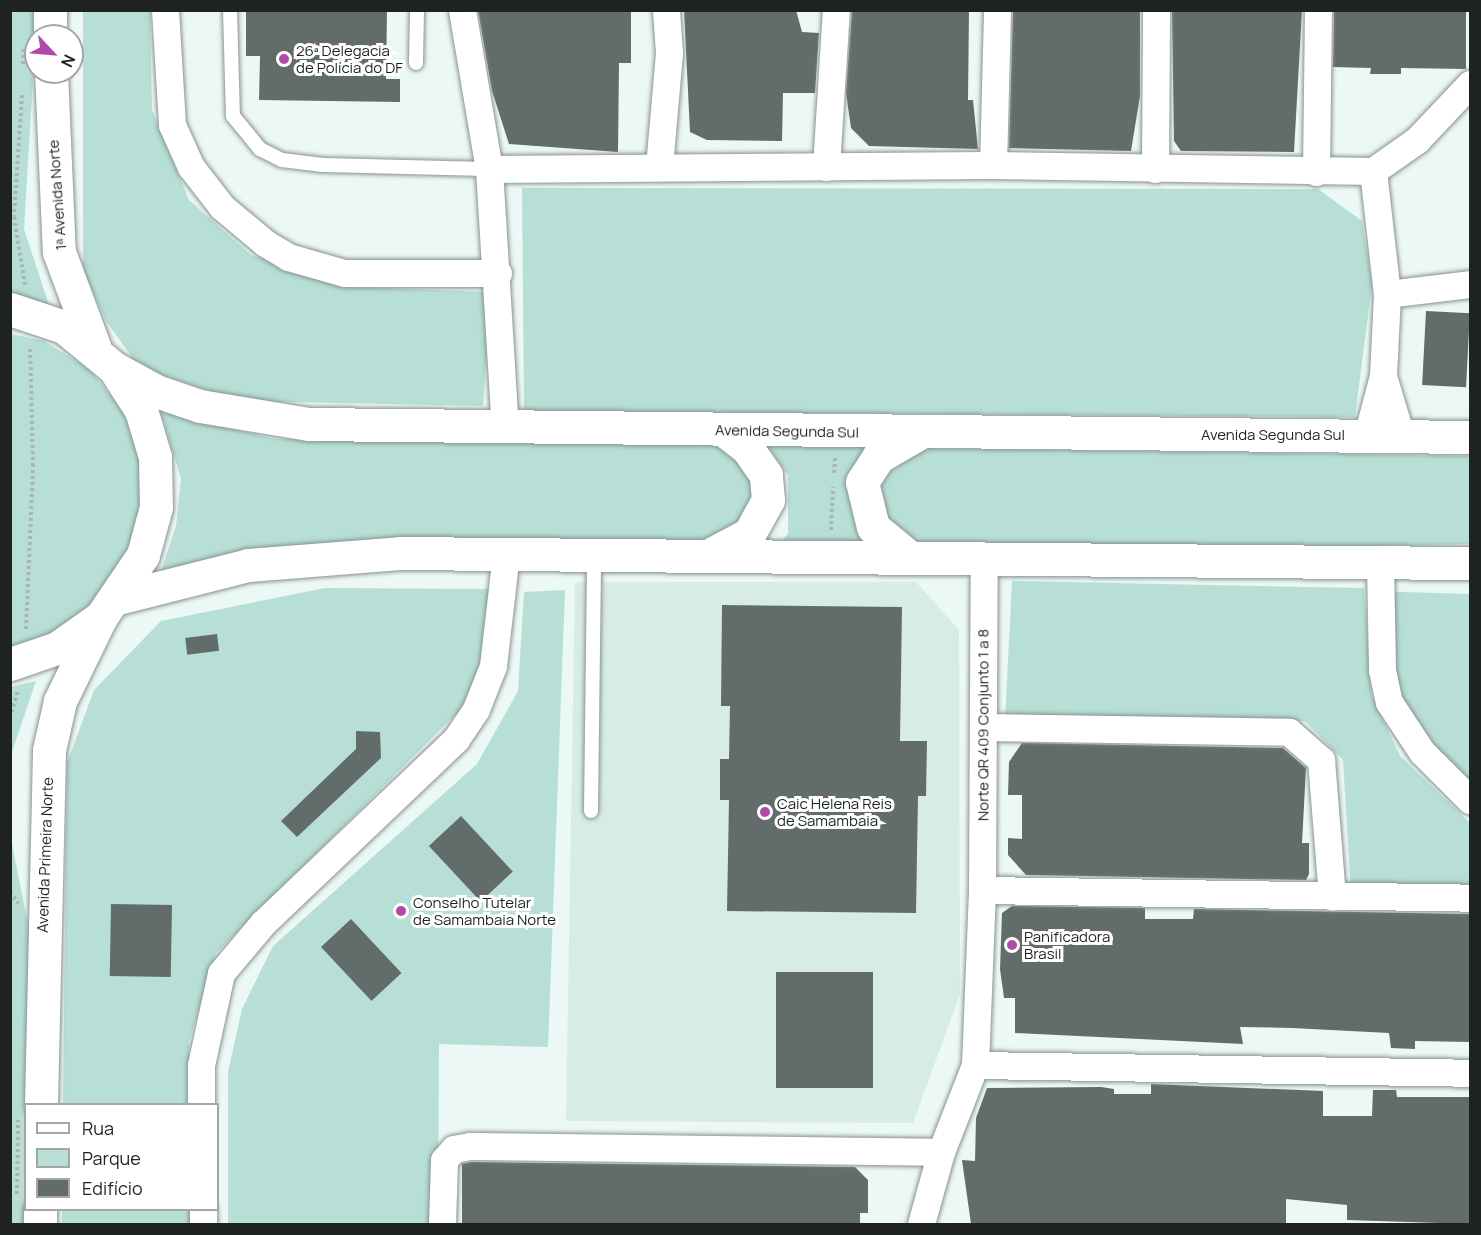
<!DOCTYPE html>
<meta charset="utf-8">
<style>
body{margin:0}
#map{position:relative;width:1481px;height:1235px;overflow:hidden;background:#ecf8f5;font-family:Manrope,sans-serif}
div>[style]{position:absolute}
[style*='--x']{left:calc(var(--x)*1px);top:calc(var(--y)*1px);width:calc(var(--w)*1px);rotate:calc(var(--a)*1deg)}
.built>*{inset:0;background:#d7ece7}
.green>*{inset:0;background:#b7dfd6;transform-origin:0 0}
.building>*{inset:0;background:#626c6a;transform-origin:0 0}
.path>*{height:4px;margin-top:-2px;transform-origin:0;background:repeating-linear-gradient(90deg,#abb5b3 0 3px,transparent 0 6px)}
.roads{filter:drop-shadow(0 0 2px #889390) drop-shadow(0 0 2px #889390)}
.service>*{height:14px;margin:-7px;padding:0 7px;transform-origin:7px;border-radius:7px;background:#fff}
.minor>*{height:27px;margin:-13.5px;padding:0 13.5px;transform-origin:13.5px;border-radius:13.5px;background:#fff}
.secondary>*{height:33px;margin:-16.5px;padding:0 16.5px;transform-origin:16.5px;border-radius:16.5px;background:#fff}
.dots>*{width:16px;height:16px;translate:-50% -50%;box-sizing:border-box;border:3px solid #fff;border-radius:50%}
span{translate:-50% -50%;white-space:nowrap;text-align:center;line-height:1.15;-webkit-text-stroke:6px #fff;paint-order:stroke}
.poi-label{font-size:15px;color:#1e2322}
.left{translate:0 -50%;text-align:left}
.street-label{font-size:15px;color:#1e2322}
.frame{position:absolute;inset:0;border:12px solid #1e2322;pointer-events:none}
.legend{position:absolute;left:24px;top:1103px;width:195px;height:108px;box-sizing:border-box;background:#fff;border:2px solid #a5a7a7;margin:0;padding:8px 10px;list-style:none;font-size:18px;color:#1e2322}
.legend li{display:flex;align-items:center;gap:12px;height:30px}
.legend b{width:30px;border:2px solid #a5a7a7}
.north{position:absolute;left:24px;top:24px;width:60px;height:60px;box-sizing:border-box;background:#fff;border:2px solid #a5a7a7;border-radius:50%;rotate:116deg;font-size:16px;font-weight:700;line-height:24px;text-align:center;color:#1e2322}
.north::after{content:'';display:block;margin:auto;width:21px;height:27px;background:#b148aa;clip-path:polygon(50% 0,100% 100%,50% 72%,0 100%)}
</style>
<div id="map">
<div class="built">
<div style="clip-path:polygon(575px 582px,916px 582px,959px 630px,960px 994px,913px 1123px,566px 1121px)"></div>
</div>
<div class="green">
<div style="clip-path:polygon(10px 11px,37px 11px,24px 229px,49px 305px,11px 298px)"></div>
<div style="clip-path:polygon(83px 11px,150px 11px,152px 110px,189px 200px,251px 255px,351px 287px,491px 292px,483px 406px,238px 401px,139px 367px,106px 321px,83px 270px)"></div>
<div style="clip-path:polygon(522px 188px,1318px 189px,1362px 221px,1372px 284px,1355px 417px,524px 411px)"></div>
<div style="clip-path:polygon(11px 334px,44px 341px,89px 369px,123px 411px,141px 461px,143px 514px,127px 565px,95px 608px,51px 639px,11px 651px)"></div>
<div style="clip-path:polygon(161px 412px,275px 439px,735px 446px,756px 477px,754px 529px,733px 550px,159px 577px,176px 526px,181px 479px)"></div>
<div style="clip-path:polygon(881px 443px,853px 478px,858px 533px,883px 556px,772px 557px,788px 533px,788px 475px,766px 444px)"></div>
<div style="clip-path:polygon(921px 448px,1470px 456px,1470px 544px,919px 555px,881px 522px,878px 482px)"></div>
<div style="clip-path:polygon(1012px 581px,1364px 588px,1372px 696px,1400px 756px,1470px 823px,1470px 899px,1351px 894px,1343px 760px,1305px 721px,1005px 720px)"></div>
<div style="clip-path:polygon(325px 588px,492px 589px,486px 660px,465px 705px,216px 953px,189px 1041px,189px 1104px,63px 1104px,67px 763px,94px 690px,161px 621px)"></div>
<div style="clip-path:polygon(565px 590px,548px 1047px,439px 1044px,438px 1224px,228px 1224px,228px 1072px,242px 1009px,273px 946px,477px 764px,518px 691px,524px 592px)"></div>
<div style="clip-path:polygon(1370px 591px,1470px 594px,1470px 812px,1406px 751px)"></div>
<div style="clip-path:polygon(36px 681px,12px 752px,11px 839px,29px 929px,28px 1224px,10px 1224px,10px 687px)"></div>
<div style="left:62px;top:1210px;width:129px;height:14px"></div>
</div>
<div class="building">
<div style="clip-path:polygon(246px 10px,387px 10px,386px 79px,400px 79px,400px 102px,259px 100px,260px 56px,246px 56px)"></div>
<div style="clip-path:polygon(478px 10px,631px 10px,631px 63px,619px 63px,618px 152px,509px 144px,492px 91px)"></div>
<div style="clip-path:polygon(684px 10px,796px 10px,802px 32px,819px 33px,815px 93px,783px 93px,782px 141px,707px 140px,690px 132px)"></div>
<div style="clip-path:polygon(852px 10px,969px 10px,968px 100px,973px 100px,978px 149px,869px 146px,851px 128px,846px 93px)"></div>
<div style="clip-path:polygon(1013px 10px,1140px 10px,1140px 96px,1131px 151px,1009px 148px)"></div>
<div style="clip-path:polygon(1172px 10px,1302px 10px,1294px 152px,1181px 151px,1174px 141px)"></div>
<div style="clip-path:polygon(1334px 10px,1466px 10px,1466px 69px,1401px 68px,1401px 74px,1370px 74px,1371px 68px,1333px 67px)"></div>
<div style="left:1426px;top:311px;width:44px;height:74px;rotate:3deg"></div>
<div style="clip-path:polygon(722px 605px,902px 607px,900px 741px,927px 741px,926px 796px,918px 796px,916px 913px,727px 911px,729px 800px,720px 800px,720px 759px,729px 759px,730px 706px,721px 706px)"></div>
<div style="left:217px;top:634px;width:17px;height:32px;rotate:83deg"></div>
<div style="clip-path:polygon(356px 731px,380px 732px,381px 758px,297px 837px,281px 821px,356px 749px)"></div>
<div style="clip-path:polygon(1022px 743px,1283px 748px,1306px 768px,1302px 843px,1309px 843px,1309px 874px,1306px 880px,1026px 875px,1008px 855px,1008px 838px,1022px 839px,1022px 795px,1008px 795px,1009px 762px)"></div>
<div style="left:461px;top:816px;width:76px;height:44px;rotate:47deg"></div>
<div style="left:111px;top:904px;width:61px;height:72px;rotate:1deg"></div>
<div style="clip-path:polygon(1012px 906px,1145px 908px,1145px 919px,1193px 919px,1194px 909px,1470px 914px,1470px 1042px,1415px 1041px,1415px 1049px,1391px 1048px,1389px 1033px,1292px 1028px,1240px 1027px,1243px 1044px,1015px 1033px,1015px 998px,1004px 998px,1000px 969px,1002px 913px)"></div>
<div style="left:351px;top:919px;width:74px;height:41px;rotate:47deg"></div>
<div style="left:776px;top:972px;width:97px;height:116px"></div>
<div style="clip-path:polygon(1151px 1084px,1323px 1091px,1323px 1116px,1372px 1116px,1373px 1090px,1396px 1090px,1397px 1097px,1470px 1097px,1469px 1224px,1347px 1220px,1347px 1205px,1286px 1199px,1286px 1224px,971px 1224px,962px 1160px,975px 1161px,976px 1118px,987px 1088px,1101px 1087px,1114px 1089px,1114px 1094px,1151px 1094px)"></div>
<div style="clip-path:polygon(471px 1162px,855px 1167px,868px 1180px,868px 1213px,860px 1213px,860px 1224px,462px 1224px,462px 1164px)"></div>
</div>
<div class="path">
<div style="--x:23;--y:64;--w:17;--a:-87"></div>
<div style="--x:22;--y:95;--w:122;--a:93.8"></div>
<div style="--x:14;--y:217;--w:69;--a:80.8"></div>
<div style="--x:834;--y:473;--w:16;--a:-86"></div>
<div style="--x:831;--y:530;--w:43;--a:-87.3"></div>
<div style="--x:26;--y:629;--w:163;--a:-87.5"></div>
<div style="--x:33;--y:466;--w:120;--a:-91.4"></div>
<div style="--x:10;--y:718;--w:29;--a:-74"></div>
<div style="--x:10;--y:892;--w:14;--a:54"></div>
<div style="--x:17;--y:1194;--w:74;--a:-89.2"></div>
</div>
<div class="roads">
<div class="service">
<div style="--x:230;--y:10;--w:106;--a:88.4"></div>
<div style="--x:233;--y:116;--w:43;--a:50.7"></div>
<div style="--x:260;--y:149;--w:25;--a:27"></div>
<div style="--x:282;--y:160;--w:39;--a:7"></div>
<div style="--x:321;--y:165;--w:168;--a:1.4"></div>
<div style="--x:416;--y:63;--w:53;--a:-88.9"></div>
<div style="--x:591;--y:811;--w:256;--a:-89.3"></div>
</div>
<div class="minor">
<div style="--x:165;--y:10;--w:115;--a:86.5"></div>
<div style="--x:172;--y:125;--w:46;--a:65.7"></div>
<div style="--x:191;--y:167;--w:51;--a:52.2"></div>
<div style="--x:222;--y:207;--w:56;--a:39.9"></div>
<div style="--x:265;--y:243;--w:27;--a:31"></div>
<div style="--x:288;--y:257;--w:58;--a:15.9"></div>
<div style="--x:344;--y:273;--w:154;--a:0"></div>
<div style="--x:462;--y:10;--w:161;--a:80.4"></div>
<div style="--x:489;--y:169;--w:260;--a:86.5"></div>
<div style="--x:993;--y:165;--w:155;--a:-88.5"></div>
<div style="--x:659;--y:167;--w:114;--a:-85"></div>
<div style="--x:669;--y:53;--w:43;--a:-94"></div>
<div style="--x:826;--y:167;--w:157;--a:-86.4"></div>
<div style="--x:489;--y:169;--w:504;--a:-0.45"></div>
<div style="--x:993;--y:165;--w:380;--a:0.9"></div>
<div style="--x:1373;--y:171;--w:54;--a:-35.2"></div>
<div style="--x:1417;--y:140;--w:77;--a:-46.6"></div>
<div style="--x:1155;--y:169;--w:159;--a:-89.6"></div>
<div style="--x:1316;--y:172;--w:162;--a:-89.3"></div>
<div style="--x:1387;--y:294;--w:84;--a:-6.9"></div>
<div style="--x:1383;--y:376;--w:63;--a:73.3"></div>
<div style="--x:1367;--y:436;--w:62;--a:-75.1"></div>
<div style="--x:1383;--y:376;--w:82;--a:-87.2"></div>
<div style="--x:1387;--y:294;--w:124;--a:-96.5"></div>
<div style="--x:1380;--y:563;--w:107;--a:88.9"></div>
<div style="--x:1382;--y:670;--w:33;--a:78"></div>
<div style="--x:1389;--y:702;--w:60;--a:56.6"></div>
<div style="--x:1422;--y:752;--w:68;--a:45"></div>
<div style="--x:983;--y:727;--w:306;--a:0.9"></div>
<div style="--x:1289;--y:732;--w:43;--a:41.2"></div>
<div style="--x:1321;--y:760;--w:137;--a:85.4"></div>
<div style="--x:982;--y:890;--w:330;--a:-89.7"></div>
<div style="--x:975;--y:1065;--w:495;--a:0.9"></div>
<div style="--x:201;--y:1104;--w:39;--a:-90"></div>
<div style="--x:201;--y:1065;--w:94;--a:-77.7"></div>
<div style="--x:221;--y:973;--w:65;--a:-50"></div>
<div style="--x:263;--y:923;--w:267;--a:-43.6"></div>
<div style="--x:456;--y:739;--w:36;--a:-56"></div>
<div style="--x:476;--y:709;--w:46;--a:-68.4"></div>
<div style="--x:493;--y:666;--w:114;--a:-83.4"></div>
<div style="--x:203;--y:1210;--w:14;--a:90"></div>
<div style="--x:442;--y:1224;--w:64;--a:-88.2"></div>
<div style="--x:444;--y:1160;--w:15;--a:-48"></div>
<div style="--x:454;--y:1149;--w:16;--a:-11"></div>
<div style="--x:470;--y:1146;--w:471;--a:0.7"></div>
<div style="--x:921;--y:1224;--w:75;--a:-74.5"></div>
<div style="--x:941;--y:1152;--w:93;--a:-68.7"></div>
<div style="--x:975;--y:1065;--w:175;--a:-87.7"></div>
<div style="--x:982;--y:890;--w:488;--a:0.9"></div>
</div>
<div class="secondary">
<div style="--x:50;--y:10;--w:26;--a:90"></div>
<div style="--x:51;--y:72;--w:180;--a:87.5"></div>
<div style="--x:59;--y:252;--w:103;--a:69.6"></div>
<div style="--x:10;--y:309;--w:57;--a:18.4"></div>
<div style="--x:64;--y:327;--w:65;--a:39.4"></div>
<div style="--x:114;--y:368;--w:50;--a:57.3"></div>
<div style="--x:141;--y:410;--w:49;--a:73.4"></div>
<div style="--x:155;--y:457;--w:50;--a:88.9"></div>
<div style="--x:156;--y:507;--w:50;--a:105.2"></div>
<div style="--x:143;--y:555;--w:75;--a:124.1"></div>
<div style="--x:101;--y:617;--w:54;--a:144.8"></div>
<div style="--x:57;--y:648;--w:50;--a:161.2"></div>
<div style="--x:114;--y:368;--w:48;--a:28.7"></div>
<div style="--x:156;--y:391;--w:46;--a:18.8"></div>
<div style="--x:200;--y:406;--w:110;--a:9.4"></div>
<div style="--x:309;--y:424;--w:1161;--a:0.64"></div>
<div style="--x:713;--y:553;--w:41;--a:-27.8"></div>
<div style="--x:749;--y:534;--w:39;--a:-61"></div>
<div style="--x:768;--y:500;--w:25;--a:-95"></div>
<div style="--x:766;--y:475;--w:33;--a:-125"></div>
<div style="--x:747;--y:448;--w:29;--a:-142"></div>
<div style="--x:908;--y:556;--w:45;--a:-140.4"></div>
<div style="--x:873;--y:527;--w:46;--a:-103.7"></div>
<div style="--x:862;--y:482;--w:30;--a:-57"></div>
<div style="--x:878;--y:457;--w:46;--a:-29.9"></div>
<div style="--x:118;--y:598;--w:134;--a:-14.2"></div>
<div style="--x:248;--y:565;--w:152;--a:-4.5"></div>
<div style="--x:400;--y:553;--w:1070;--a:0.54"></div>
<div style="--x:41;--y:1104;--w:354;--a:-88.7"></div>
<div style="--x:49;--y:750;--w:50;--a:-77.3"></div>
<div style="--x:60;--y:701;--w:93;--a:-64"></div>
<div style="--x:40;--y:1224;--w:14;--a:-90"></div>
</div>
</div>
<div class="dots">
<div style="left:284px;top:59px;background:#b148aa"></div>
<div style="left:765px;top:812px;background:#b148aa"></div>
<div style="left:401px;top:911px;background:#b148aa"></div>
<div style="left:1012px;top:945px;background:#b148aa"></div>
</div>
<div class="poi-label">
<span class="left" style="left:296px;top:59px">26ª Delegacia<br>de Polícia do DF</span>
<span class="left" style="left:777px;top:812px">Caic Helena Reis<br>de Samambaia</span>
<span class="left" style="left:413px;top:911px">Conselho Tutelar<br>de Samambaia Norte</span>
<span class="left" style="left:1024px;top:945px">Panificadora<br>Brasil</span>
</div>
<div class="street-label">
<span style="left:57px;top:195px;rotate:-94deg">1ᵃ Avenida Norte</span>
<span style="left:787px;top:431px;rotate:1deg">Avenida Segunda Sul</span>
<span style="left:1273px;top:435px">Avenida Segunda Sul</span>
<span style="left:983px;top:725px;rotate:-90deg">Norte QR 409 Conjunto 1 a 8</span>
<span style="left:45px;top:855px;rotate:-88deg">Avenida Primeira Norte</span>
</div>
<div class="frame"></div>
<ul class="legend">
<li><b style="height:8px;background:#fff"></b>Rua</li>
<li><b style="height:16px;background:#b7dfd6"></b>Parque</li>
<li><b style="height:16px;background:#626c6a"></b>Edifício</li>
</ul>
<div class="north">N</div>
</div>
